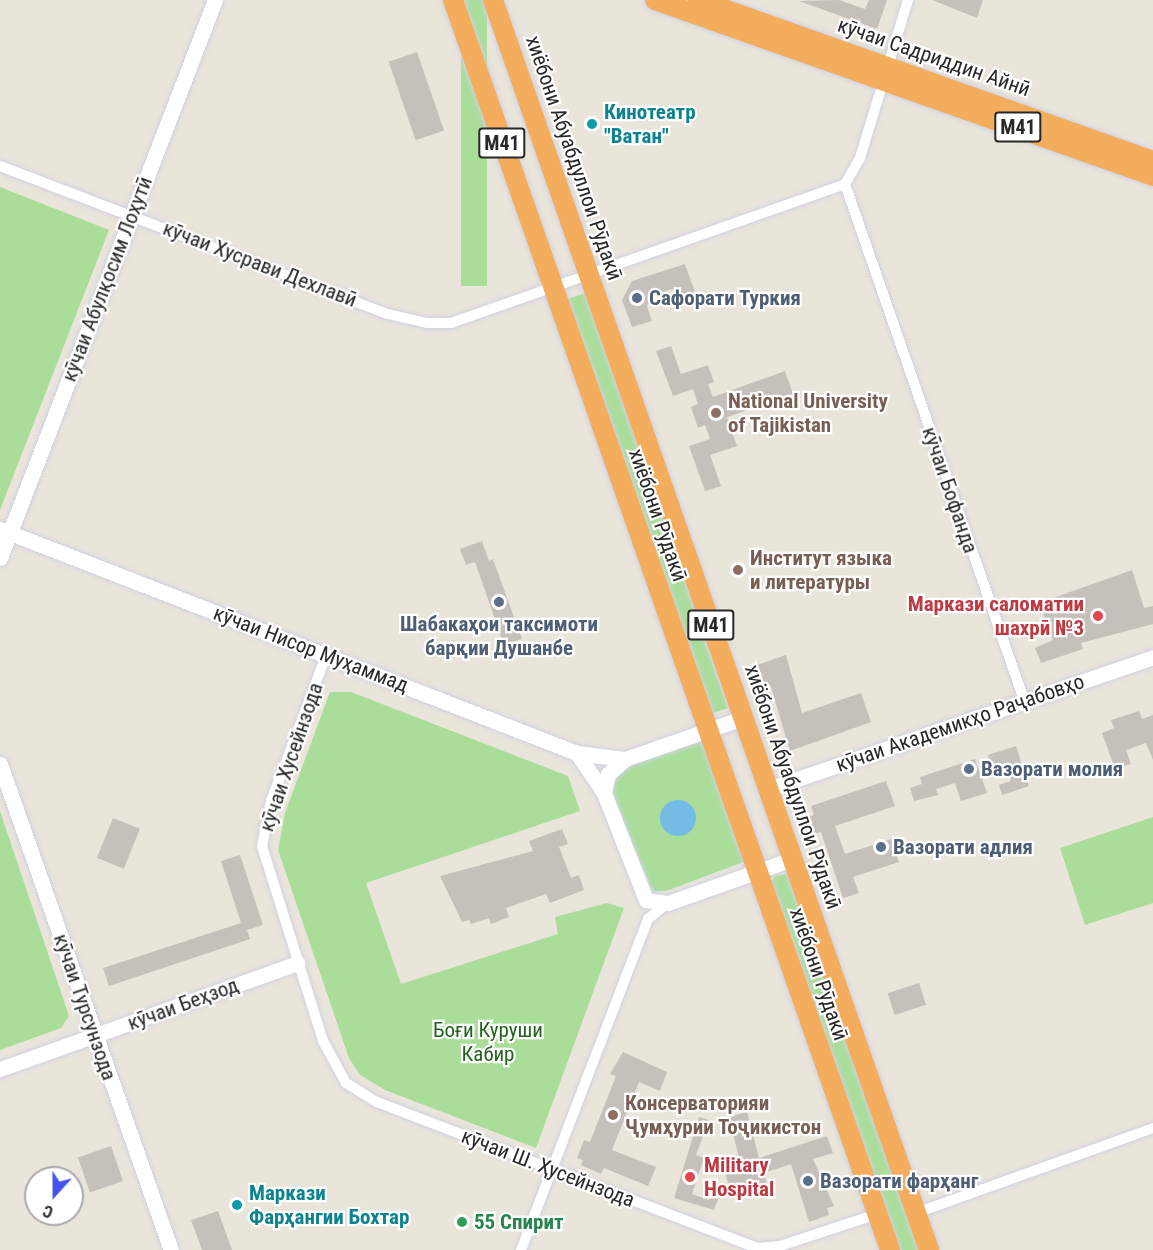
<!DOCTYPE html>
<meta charset="utf-8">
<style>
body{margin:0}
#map{position:relative;width:1153px;height:1250px;overflow:hidden;background:#eae5db;font-family:"Roboto Condensed",sans-serif}
div>[style]{position:absolute}
[style*='--x']{left:calc(var(--x)*1px);top:calc(var(--y)*1px);width:calc(var(--w)*1px);rotate:calc(var(--a)*1deg)}
.green>*{inset:0;background:#aadd9a;transform-origin:0 0}
.water>*{inset:0;background:#74bce6}
.round{border-radius:50%}
.building>*{inset:0;background:#c5c1ba;transform-origin:0 0}
.roads{filter:drop-shadow(0 0 2px #d0d2e0) drop-shadow(0 0 2px #d0d2e0)}
.street>*{height:10px;margin:-5px;padding:0 5px;transform-origin:5px;border-radius:5px;background:#fff}
.secondary>*{height:15px;margin:-7.5px;padding:0 7.5px;transform-origin:7.5px;border-radius:7.5px;background:#fff}
.highway>*{height:20px;margin:-10px;padding:0 10px;transform-origin:10px;border-radius:10px;background:#f3ad5c}
.dots>*{width:16px;height:16px;translate:-50% -50%;box-sizing:border-box;border:3px solid #fff;border-radius:50%}
span{translate:-50% -50%;white-space:nowrap;text-align:center;line-height:1.15;-webkit-text-stroke:4.5px #fff;paint-order:stroke}
.shield-label span{padding:2px 4px;background:#fff;border:2px solid;border-radius:4px;-webkit-text-stroke-width:0}
.shield-label{font-size:20px;color:#282828;font-weight:700}
.street-label{font-size:21px;color:#282828}
.culture-label{font-size:21px;color:#0d838f;font-weight:700}
.left{translate:0 -50%;text-align:left}
.service-label{font-size:21px;color:#4e5e75;font-weight:700}
.education-label{font-size:21px;color:#785e54;font-weight:700}
.health-label{font-size:21px;color:#be3a42;font-weight:700}
.right{translate:-100% -50%;text-align:right}
.park-label{font-size:21px;color:#255f1e}
.leisure-label{font-size:21px;color:#27864d;font-weight:700}
.north{position:absolute;left:24px;top:1166px;width:60px;height:60px;box-sizing:border-box;background:#fff;border:2px solid #a9a9a9;border-radius:50%;rotate:201deg;font-size:16px;font-weight:700;line-height:24px;text-align:center;color:#282828}
.north::after{content:'';display:block;margin:auto;width:21px;height:27px;background:#4453ed;clip-path:polygon(50% 0,100% 100%,50% 72%,0 100%)}
</style>
<div id="map">
<div class="green">
<div style="left:461px;top:0;width:26px;height:286px"></div>
<div style="clip-path:polygon(0 187px,109px 230px,0 510px)"></div>
<div style="left:585px;top:293px;width:439px;height:24px;rotate:71deg"></div>
<div style="clip-path:polygon(330px 692px,351px 692px,568px 776px,580px 811px,366px 883px,401px 984px,558px 934px,555px 917px,607px 903px,624px 908px,536px 1148px,385px 1090px,360px 1075px,349px 1058px,278px 850px,285px 813px)"></div>
<div style="clip-path:polygon(702px 739px,746px 861px,666px 891px,653px 891px,608px 790px,611px 780px,626px 762px)"></div>
<div style="clip-path:polygon(0 811px,69px 1016px,61px 1028px,0 1050px)"></div>
<div style="clip-path:polygon(1153px 817px,1153px 903px,1085px 925px,1060px 848px)"></div>
<div style="clip-path:polygon(786px 874px,790px 876px,922px 1250px,896px 1250px,769px 887px,775px 876px)"></div>
</div>
<div class="water">
<div class="round" style="left:660px;top:800px;width:36px;height:36px"></div>
</div>
<div class="building">
<div style="clip-path:polygon(839px 0,865px 9px,869px 0,887px 0,877px 29px,799px 1px)"></div>
<div style="clip-path:polygon(932px 0,983px 0,977px 18px)"></div>
<div style="left:417px;top:52px;width:83px;height:30px;rotate:71deg"></div>
<div style="clip-path:polygon(685px 264px,696px 295px,677px 301px,673px 289px,651px 295px,647px 306px,652px 321px,632px 327px,622px 300px,632px 281px)"></div>
<div style="clip-path:polygon(671px 346px,681px 374px,708px 365px,714px 382px,708px 384px,713px 397px,785px 371px,793px 394px,727px 417px,737px 446px,710px 455px,721px 486px,705px 491px,689px 446px,710px 439px,705px 425px,698px 428px,691px 407px,698px 404px,693px 389px,673px 396px,656px 351px)"></div>
<div style="clip-path:polygon(482px 541px,489px 561px,493px 559px,522px 639px,504px 645px,475px 562px,466px 565px,460px 549px)"></div>
<div style="clip-path:polygon(1132px 570px,1144px 608px,1153px 606px,1153px 624px,1081px 643px,1083px 649px,1041px 663px,1035px 648px,1053px 640px,1039px 603px)"></div>
<div style="clip-path:polygon(786px 655px,802px 713px,861px 693px,871px 722px,790px 751px,770px 684px,758px 688px,751px 667px)"></div>
<div style="clip-path:polygon(1139px 711px,1142px 719px,1153px 715px,1153px 760px,1146px 743px,1126px 750px,1131px 764px,1115px 769px,1102px 733px,1114px 728px,1111px 720px)"></div>
<div style="clip-path:polygon(1016px 746px,1029px 786px,1002px 795px,999px 785px,1011px 781px,1006px 765px,993px 769px,988px 755px)"></div>
<div style="clip-path:polygon(975px 759px,987px 793px,961px 801px,955px 783px,936px 789px,938px 795px,914px 801px,910px 788px,922px 784px,920px 777px)"></div>
<div style="clip-path:polygon(886px 781px,895px 806px,835px 826px,845px 854px,891px 839px,899px 862px,853px 877px,859px 893px,843px 898px,821px 832px,814px 834px,808px 817px,814px 815px,811px 806px)"></div>
<div style="left:113px;top:818px;width:29px;height:43px;rotate:22deg"></div>
<div style="clip-path:polygon(562px 829px,568px 844px,559px 847px,571px 878px,579px 875px,584px 890px,550px 903px,546px 894px,506px 908px,509px 917px,491px 924px,489px 918px,471px 924px,469px 920px,462px 922px,440px 876px,533px 851px,529px 841px)"></div>
<div style="clip-path:polygon(240px 855px,263px 925px,247px 930px,250px 939px,109px 986px,103px 968px,241px 923px,221px 861px)"></div>
<div style="left:919px;top:983px;width:23px;height:33px;rotate:72deg"></div>
<div style="clip-path:polygon(623px 1052px,667px 1072px,660px 1091px,639px 1082px,612px 1150px,656px 1167px,648px 1186px,604px 1168px,601px 1174px,581px 1165px,583px 1160px,577px 1158px,584px 1140px,590px 1142px,616px 1076px,610px 1074px)"></div>
<div style="clip-path:polygon(747px 1112px,759px 1158px,827px 1136px,833px 1153px,813px 1159px,834px 1206px,827px 1208px,829px 1215px,809px 1222px,791px 1164px,764px 1173px,767px 1185px,733px 1197px,722px 1165px,739px 1158px,729px 1117px)"></div>
<div style="clip-path:polygon(699px 1117px,709px 1120px,696px 1155px,704px 1158px,692px 1194px,709px 1200px,713px 1188px,721px 1191px,714px 1210px,674px 1198px)"></div>
<div style="left:111px;top:1146px;width:37px;height:35px;rotate:71deg"></div>
<div style="clip-path:polygon(218px 1211px,232px 1250px,202px 1250px,191px 1220px)"></div>
</div>
<div class="roads">
<div class="street">
<div style="--x:0;--y:166;--w:415;--a:20.9"></div>
<div style="--x:388;--y:314;--w:40;--a:13"></div>
<div style="--x:427;--y:323;--w:24;--a:0"></div>
<div style="--x:451;--y:323;--w:418;--a:-19.4"></div>
<div style="--x:845;--y:184;--w:30;--a:-60"></div>
<div style="--x:860;--y:158;--w:165;--a:-73.1"></div>
<div style="--x:845;--y:184;--w:546;--a:70.87"></div>
<div style="--x:326;--y:656;--w:155;--a:110.8"></div>
<div style="--x:271;--y:801;--w:46;--a:101.3"></div>
<div style="--x:262;--y:846;--w:204;--a:72.6"></div>
<div style="--x:323;--y:1041;--w:48;--a:61.3"></div>
<div style="--x:346;--y:1083;--w:36;--a:32"></div>
<div style="--x:377;--y:1102;--w:408;--a:21"></div>
<div style="--x:758;--y:1248;--w:22;--a:-5"></div>
<div style="--x:780;--y:1246;--w:102;--a:-18.3"></div>
<div style="--x:916;--y:1213;--w:252;--a:-19.7"></div>
<div style="--x:521;--y:1250;--w:355;--a:-69"></div>
<div style="--x:648;--y:919;--w:26;--a:-39"></div>
</div>
<div class="secondary">
<div style="--x:0;--y:529;--w:619;--a:21.22"></div>
<div style="--x:577;--y:753;--w:48;--a:7.1"></div>
<div style="--x:625;--y:759;--w:125;--a:-19.2"></div>
<div style="--x:0;--y:558;--w:598;--a:-68.93"></div>
<div style="--x:577;--y:753;--w:48;--a:56"></div>
<div style="--x:604;--y:793;--w:115;--a:68.6"></div>
<div style="--x:646;--y:900;--w:22;--a:8"></div>
<div style="--x:668;--y:903;--w:132;--a:-19.5"></div>
<div style="--x:0;--y:764;--w:515;--a:70.62"></div>
<div style="--x:768;--y:789;--w:407;--a:-18.9"></div>
<div style="--x:604;--y:793;--w:19;--a:-78"></div>
<div style="--x:608;--y:774;--w:23;--a:-41"></div>
<div style="--x:0;--y:1069;--w:316;--a:-19.6"></div>
</div>
<div class="highway">
<div style="--x:453;--y:0;--w:1324;--a:70.73"></div>
<div style="--x:493;--y:0;--w:1324;--a:70.77"></div>
<div style="--x:655;--y:0;--w:528;--a:19.46"></div>
<div style="--x:698;--y:0;--w:483;--a:19.5"></div>
</div>
</div>
<div class="dots">
<div style="left:592px;top:124px;background:#0f9aa8"></div>
<div style="left:637px;top:298px;background:#5c6f8a"></div>
<div style="left:716px;top:413px;background:#8d6e63"></div>
<div style="left:738px;top:570px;background:#8d6e63"></div>
<div style="left:499px;top:602px;background:#5c6f8a"></div>
<div style="left:1098px;top:616px;background:#e0444e"></div>
<div style="left:969px;top:769px;background:#5c6f8a"></div>
<div style="left:881px;top:847px;background:#5c6f8a"></div>
<div style="left:613px;top:1115px;background:#8d6e63"></div>
<div style="left:690px;top:1177px;background:#e0444e"></div>
<div style="left:808px;top:1181px;background:#5c6f8a"></div>
<div style="left:237px;top:1205px;background:#0f9aa8"></div>
<div style="left:462px;top:1222px;background:#2e9e5b"></div>
</div>
<div class="shield-label">
<span style="left:1018px;top:127px">M41</span>
<span style="left:502px;top:143px">M41</span>
<span style="left:711px;top:625px">M41</span>
</div>
<div class="street-label">
<span style="left:934px;top:57px;rotate:19deg">кӯчаи Садриддин Айнӣ</span>
<span style="left:574px;top:158px;rotate:71deg">хиёбони Абуабдуллои Рӯдакӣ</span>
<span style="left:260px;top:264px;rotate:21deg">кӯчаи Хусрави Дехлавӣ</span>
<span style="left:107px;top:279px;rotate:-69deg">кӯчаи Абулқосим Лоҳутӣ</span>
<span style="left:950px;top:490px;rotate:71deg">кӯчаи Бофанда</span>
<span style="left:658px;top:515px;rotate:71deg">хиёбони Рӯдакӣ</span>
<span style="left:311px;top:649px;rotate:21deg">кӯчаи Нисор Муҳаммад</span>
<span style="left:960px;top:723px;rotate:-19deg">кӯчаи Академикҳо Раҷабовҳо</span>
<span style="left:291px;top:757px;rotate:-71deg">кӯчаи Хусейнзода</span>
<span style="left:793px;top:787px;rotate:71deg">хиёбони Абуабдуллои Рӯдакӣ</span>
<span style="left:819px;top:974px;rotate:71deg">хиёбони Рӯдакӣ</span>
<span style="left:183px;top:1004px;rotate:-20deg">кӯчаи Беҳзод</span>
<span style="left:85px;top:1007px;rotate:71deg">кӯчаи Турсунзода</span>
<span style="left:548px;top:1168px;rotate:21deg">кӯчаи Ш. Ҳусейнзода</span>
</div>
<div class="culture-label">
<span class="left" style="left:604px;top:124px">Кинотеатр<br>"Ватан"</span>
<span class="left" style="left:249px;top:1205px">Маркази<br>Фарҳангии Бохтар</span>
</div>
<div class="service-label">
<span class="left" style="left:649px;top:298px">Сафорати Туркия</span>
<span style="left:499px;top:636px">Шабакаҳои таксимоти<br>барқии Душанбе</span>
<span class="left" style="left:981px;top:769px">Вазорати молия</span>
<span class="left" style="left:893px;top:847px">Вазорати адлия</span>
<span class="left" style="left:820px;top:1181px">Вазорати фарҳанг</span>
</div>
<div class="education-label">
<span class="left" style="left:728px;top:413px">National University<br>of Tajikistan</span>
<span class="left" style="left:750px;top:570px">Институт языка<br>и литературы</span>
<span class="left" style="left:625px;top:1115px">Консерваторияи<br>Ҷумҳурии Тоҷикистон</span>
</div>
<div class="health-label">
<span class="right" style="left:1084px;top:616px">Маркази саломатии<br>шахрӣ №3</span>
<span class="left" style="left:704px;top:1177px">Military<br>Hospital</span>
</div>
<div class="park-label">
<span style="left:488px;top:1042px">Боғи Куруши<br>Кабир</span>
</div>
<div class="leisure-label">
<span class="left" style="left:474px;top:1222px">55 Спирит</span>
</div>
<div class="north">С</div>
</div>
